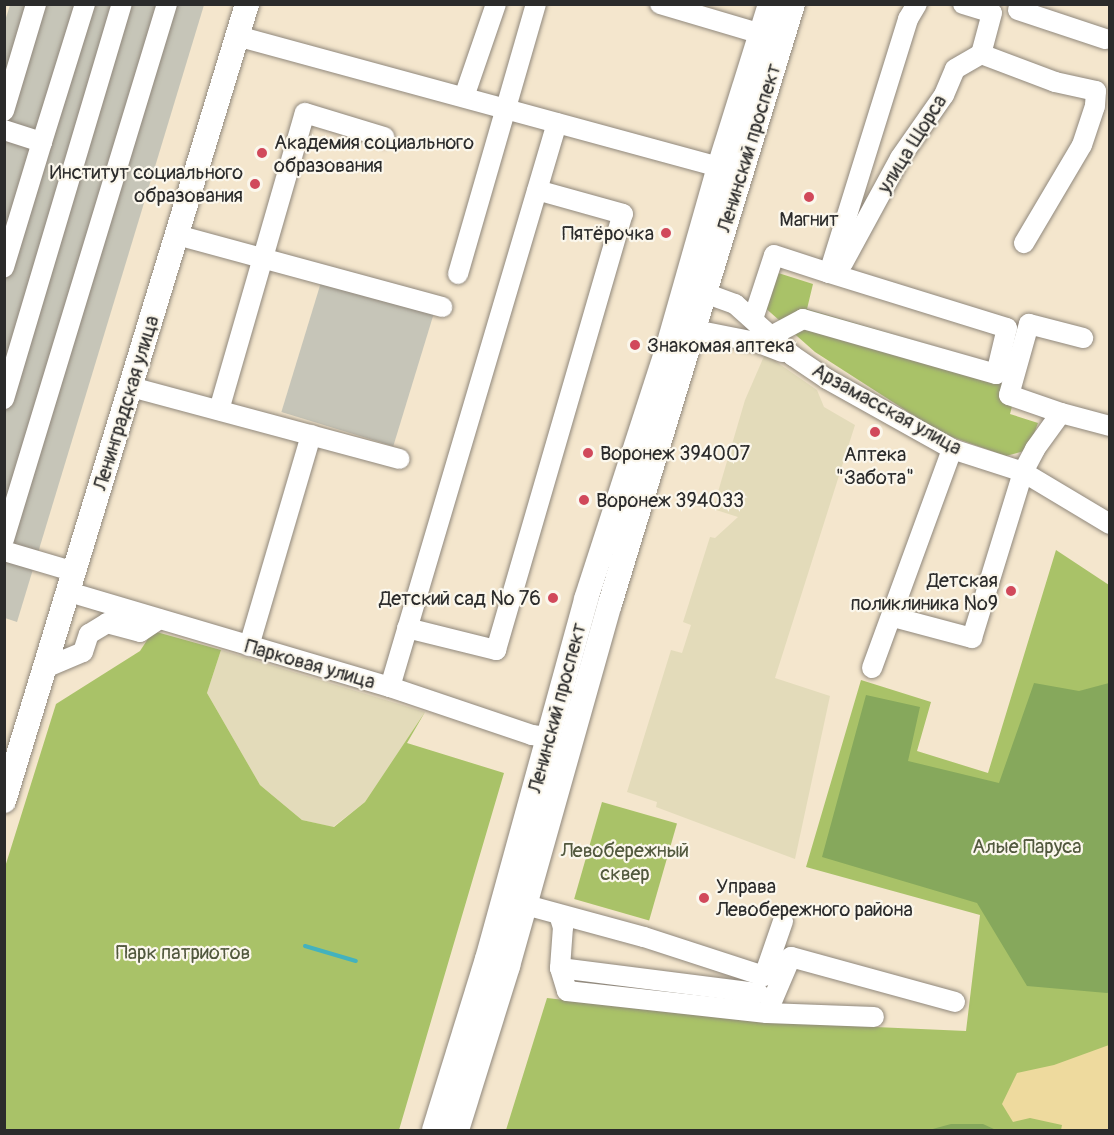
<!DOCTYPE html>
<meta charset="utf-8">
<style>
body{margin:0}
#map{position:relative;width:1114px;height:1135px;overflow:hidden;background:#f4e6cd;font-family:Pangolin,sans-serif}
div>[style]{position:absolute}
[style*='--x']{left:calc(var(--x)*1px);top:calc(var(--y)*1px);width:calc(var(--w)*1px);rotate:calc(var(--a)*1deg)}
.built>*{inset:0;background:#e3dbba}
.industrial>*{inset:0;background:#c6c5b8;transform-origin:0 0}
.green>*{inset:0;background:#a9c268;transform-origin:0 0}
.forest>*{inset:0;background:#86a85c}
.sand>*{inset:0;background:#eeda9e}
.stream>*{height:4px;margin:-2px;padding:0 2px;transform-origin:2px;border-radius:2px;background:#43b2be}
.roads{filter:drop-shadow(0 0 2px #90887c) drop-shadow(0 0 2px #90887c)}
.minor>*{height:20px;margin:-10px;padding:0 10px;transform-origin:10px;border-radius:10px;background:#fff}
.major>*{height:24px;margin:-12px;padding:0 12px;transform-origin:12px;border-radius:12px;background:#fff}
.dots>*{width:16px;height:16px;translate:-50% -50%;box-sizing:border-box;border:3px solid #fbf7ec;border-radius:50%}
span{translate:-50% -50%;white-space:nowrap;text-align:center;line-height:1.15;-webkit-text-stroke:4.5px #fbf7ec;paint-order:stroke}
.poi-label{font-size:20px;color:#2b2b2b}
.left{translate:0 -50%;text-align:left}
.right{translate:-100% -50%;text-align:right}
.street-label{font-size:20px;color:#2b2b2b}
.park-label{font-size:20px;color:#51583d}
.frame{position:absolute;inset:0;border:6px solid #2b2b2b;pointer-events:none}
</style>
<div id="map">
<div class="built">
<div style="clip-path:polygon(765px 354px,817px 390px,824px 407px,855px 425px,775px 678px,830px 696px,795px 859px,656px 807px,657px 802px,627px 792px,671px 650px,682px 653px,691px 625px,683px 622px,710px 537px,715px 538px,738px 517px,713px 509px,745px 400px)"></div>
<div style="clip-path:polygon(221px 650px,425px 712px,365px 802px,333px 827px,302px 820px,260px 785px,207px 693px)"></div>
</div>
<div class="industrial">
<div style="clip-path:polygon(10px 5px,204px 5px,17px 622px,5px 618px,4px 24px)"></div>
<div style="left:322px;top:279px;width:117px;height:139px;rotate:17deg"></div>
</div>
<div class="green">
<div style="clip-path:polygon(772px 271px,813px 284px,807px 309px,1021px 372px,1010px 414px,1038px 423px,1028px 450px,1006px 456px,941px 433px,815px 352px,761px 304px)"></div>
<div style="clip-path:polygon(1056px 550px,1109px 585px,1109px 1130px,506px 1130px,547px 998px,760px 1022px,966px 1031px,980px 915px,806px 867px,861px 680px,931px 702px,917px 751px,988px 773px)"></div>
<div style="clip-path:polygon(153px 631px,221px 650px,207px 693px,260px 785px,302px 820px,334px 827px,365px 802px,425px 712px,407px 743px,504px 773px,399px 1130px,5px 1130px,5px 867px,56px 704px,140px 651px)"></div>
<div style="left:602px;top:802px;width:78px;height:101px;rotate:16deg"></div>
</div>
<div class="forest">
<div style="clip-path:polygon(1034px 683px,1079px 691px,1109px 683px,1110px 992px,1107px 993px,1027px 986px,977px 903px,822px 857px,866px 695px,920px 707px,908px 761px,999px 783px)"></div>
<div style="clip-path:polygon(951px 1124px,983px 1124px,996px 1130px,929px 1130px)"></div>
</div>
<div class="sand">
<div style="clip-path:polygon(1109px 1045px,1109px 1130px,1061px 1130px,1062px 1125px,1030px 1118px,1013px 1122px,1002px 1104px,1017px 1073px,1054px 1065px)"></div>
</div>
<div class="stream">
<div style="--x:305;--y:946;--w:53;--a:16.4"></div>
</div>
<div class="roads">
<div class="minor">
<div style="--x:660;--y:4;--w:105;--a:16.5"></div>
<div style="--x:963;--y:4;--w:30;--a:17"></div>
<div style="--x:992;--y:13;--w:42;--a:105"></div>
<div style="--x:1018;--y:10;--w:92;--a:18.4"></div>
<div style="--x:237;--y:36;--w:499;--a:15.2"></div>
<div style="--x:981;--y:54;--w:79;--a:20.7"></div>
<div style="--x:1055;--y:82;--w:42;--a:12.4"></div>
<div style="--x:1096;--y:91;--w:15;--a:94"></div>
<div style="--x:1095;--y:106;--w:41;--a:108.4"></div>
<div style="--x:1082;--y:145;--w:114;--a:120.6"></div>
<div style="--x:464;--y:97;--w:98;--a:-71"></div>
<div style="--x:4;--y:111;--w:112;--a:-73.3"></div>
<div style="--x:4;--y:130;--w:40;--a:18"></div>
<div style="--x:42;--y:142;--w:131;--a:106.9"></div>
<div style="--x:42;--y:142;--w:145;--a:-72.7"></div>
<div style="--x:177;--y:235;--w:275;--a:15.2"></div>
<div style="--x:843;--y:263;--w:119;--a:-61.5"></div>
<div style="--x:900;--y:158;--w:77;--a:-55.1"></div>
<div style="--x:944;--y:95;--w:28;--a:-67"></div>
<div style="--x:955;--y:69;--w:30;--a:-30"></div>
<div style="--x:458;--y:274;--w:281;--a:-73.9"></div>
<div style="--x:691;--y:288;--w:47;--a:20"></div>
<div style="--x:735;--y:304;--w:78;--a:41.9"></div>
<div style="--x:793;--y:356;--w:41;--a:34.1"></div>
<div style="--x:827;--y:379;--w:143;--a:29.2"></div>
<div style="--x:952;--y:449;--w:75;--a:17.9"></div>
<div style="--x:1023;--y:472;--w:101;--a:30.9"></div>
<div style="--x:753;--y:319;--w:67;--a:-71.8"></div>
<div style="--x:774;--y:255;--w:58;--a:18.1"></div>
<div style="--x:680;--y:327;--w:77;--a:11.2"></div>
<div style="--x:756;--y:342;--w:28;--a:21"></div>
<div style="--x:771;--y:336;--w:36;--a:-28"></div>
<div style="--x:803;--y:319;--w:201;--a:15.9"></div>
<div style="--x:996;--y:374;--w:47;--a:-76.6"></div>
<div style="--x:1007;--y:328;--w:186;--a:-162.8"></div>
<div style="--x:829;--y:273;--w:266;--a:-72.7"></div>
<div style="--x:908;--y:19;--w:17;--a:-59"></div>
<div style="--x:131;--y:387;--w:278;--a:15"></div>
<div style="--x:4;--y:399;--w:412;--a:-73.4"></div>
<div style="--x:219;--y:410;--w:309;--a:-73.9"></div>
<div style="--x:305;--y:113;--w:83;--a:16.9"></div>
<div style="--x:1061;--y:413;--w:55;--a:-160.9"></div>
<div style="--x:1009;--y:395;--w:74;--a:-74.3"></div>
<div style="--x:1029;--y:324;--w:56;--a:14.5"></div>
<div style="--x:4;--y:539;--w:559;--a:-73.06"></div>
<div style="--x:4;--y:551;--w:74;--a:16.5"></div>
<div style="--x:69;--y:592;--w:335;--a:16.5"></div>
<div style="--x:390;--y:687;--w:150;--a:18.7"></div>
<div style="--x:532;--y:735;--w:17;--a:7"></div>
<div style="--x:893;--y:617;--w:82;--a:14.9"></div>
<div style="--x:972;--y:638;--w:174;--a:-72.9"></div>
<div style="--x:1023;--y:472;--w:26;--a:-62"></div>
<div style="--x:1035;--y:449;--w:44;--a:-54.2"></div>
<div style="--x:1061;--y:413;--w:51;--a:14.9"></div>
<div style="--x:407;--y:628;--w:92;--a:13.9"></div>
<div style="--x:496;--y:650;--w:454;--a:-73.8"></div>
<div style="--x:623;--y:214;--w:89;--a:-164.4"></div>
<div style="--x:249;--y:646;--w:220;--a:-73.6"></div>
<div style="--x:45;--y:668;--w:41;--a:-22.8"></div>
<div style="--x:83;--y:652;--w:19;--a:-72"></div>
<div style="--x:89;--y:634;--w:21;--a:-31"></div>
<div style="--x:107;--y:623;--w:34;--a:15"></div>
<div style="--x:140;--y:632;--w:23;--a:-34"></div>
<div style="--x:872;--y:668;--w:233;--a:-69.9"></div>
<div style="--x:390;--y:687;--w:588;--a:-73.51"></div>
<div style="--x:526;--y:905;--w:122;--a:15.2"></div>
<div style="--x:644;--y:937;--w:126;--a:18"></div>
<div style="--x:764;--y:976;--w:58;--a:-70.9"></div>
<div style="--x:559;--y:915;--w:13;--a:72"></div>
<div style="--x:563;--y:927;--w:41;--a:94.2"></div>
<div style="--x:560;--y:968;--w:24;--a:73"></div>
<div style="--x:567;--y:991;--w:201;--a:6.3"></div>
<div style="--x:767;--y:1013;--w:107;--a:2.1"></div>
<div style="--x:560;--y:968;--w:200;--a:7.2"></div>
<div style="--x:767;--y:1013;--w:61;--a:-66.8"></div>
<div style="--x:791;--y:957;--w:170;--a:15.3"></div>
</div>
<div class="major">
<div style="--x:4;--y:801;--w:833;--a:-73.04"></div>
<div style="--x:434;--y:1130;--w:179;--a:-72.8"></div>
<div style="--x:487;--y:959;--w:373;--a:-74.6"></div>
<div style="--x:586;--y:599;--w:259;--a:-72"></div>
<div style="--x:666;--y:353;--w:193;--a:-74.1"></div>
<div style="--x:719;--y:167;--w:171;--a:-72.6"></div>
<div style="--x:457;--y:1130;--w:172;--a:-72.7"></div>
<div style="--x:508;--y:966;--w:376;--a:-74.3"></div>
<div style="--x:610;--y:604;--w:627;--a:-73.04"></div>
</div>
</div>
<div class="dots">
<div style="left:262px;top:153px;background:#d1495b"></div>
<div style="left:255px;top:184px;background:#d1495b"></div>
<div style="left:809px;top:197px;background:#d1495b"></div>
<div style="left:666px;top:233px;background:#d1495b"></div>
<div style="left:635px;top:345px;background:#d1495b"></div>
<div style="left:875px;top:432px;background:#d1495b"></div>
<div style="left:588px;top:453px;background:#d1495b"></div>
<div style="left:584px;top:500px;background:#d1495b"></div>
<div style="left:1011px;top:591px;background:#d1495b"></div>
<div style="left:553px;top:598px;background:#d1495b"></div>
<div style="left:704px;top:898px;background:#d1495b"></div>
</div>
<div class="poi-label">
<span class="left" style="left:274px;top:154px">Академия социального<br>образования</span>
<span class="right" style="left:243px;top:184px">Институт социального<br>образования</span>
<span style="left:809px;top:219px">Магнит</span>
<span class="right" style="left:654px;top:233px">Пятёрочка</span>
<span class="left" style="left:647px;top:345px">Знакомая аптека</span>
<span class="left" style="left:600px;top:453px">Воронеж 394007</span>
<span style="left:875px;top:466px">Аптека<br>"Забота"</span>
<span class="left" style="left:596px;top:500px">Воронеж 394033</span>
<span class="right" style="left:998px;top:592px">Детская<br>поликлиника №9</span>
<span class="right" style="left:541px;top:598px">Детский сад № 76</span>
<span class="left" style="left:716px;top:898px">Управа<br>Левобережного района</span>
</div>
<div class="street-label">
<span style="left:912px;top:144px;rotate:-58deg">улица Щорса</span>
<span style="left:749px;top:148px;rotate:-73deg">Ленинский проспект</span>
<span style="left:126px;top:403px;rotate:-73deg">Ленинградская улица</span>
<span style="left:887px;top:409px;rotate:29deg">Арзамасская улица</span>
<span style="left:310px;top:664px;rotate:16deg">Парковая улица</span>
<span style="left:557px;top:708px;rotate:-75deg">Ленинский проспект</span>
</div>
<div class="park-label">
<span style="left:1027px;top:846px">Алые Паруса</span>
<span style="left:625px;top:862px">Левобережный<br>сквер</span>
<span style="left:183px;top:952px">Парк патриотов</span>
</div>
<div class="frame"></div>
</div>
